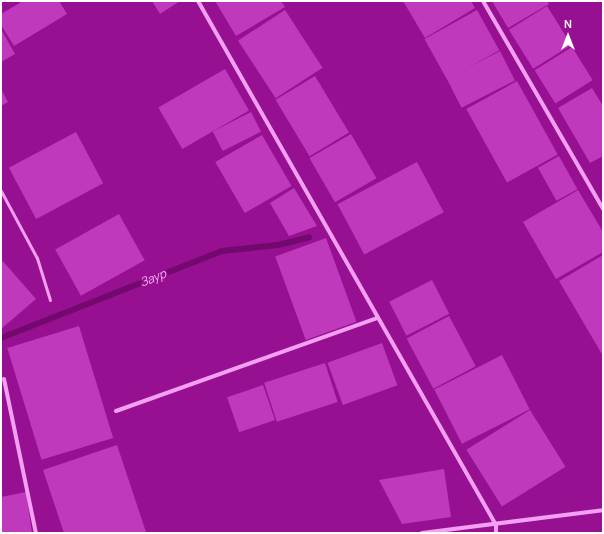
<!DOCTYPE html>
<meta charset="utf-8">
<style>
body{margin:0}
#map{position:relative;width:604px;height:534px;overflow:hidden;background:#971092;font-family:Manrope,sans-serif}
div>[style]{position:absolute}
[style*='--x']{left:calc(var(--x)*1px);top:calc(var(--y)*1px);width:calc(var(--w)*1px);rotate:calc(var(--a)*1deg)}
.stream>*{height:6px;margin:-3px;padding:0 3px;transform-origin:3px;border-radius:3px;background:#73096e}
.building>*{inset:0;background:#c038bc;transform-origin:0 0}
.lane>*{height:3px;margin:-1.5px;padding:0 1.5px;transform-origin:1.5px;border-radius:1.5px;background:#f4a0f2}
.street>*{height:4px;margin:-2px;padding:0 2px;transform-origin:2px;border-radius:2px;background:#f4a0f2}
span{translate:-50% -50%;white-space:nowrap;text-align:center;line-height:1.15;-webkit-text-stroke:3px #971092;paint-order:stroke}
.water-label{font-size:12px;color:#fbb0fa;font-style:italic}
.frame{position:absolute;inset:0;border:2px solid #fff;pointer-events:none}
.north{position:absolute;left:548px;top:16px;width:40px;height:40px;-webkit-text-stroke:3px #971092;paint-order:stroke;rotate:0deg;font-size:11px;font-weight:700;line-height:16px;text-align:center;color:#fff}
.north::after{content:'';display:block;margin:auto;width:14px;height:18px;background:#fff;clip-path:polygon(50% 0,100% 100%,50% 72%,0 100%)}
</style>
<div id="map">
<div class="stream">
<div style="--x:1;--y:338;--w:238;--a:-21.5"></div>
<div style="--x:222;--y:251;--w:56;--a:-6.1"></div>
<div style="--x:278;--y:245;--w:32;--a:-14"></div>
</div>
<div class="building">
<div style="clip-path:polygon(23px 1px,59px 1px,67px 14px,14px 46px,1px 25px,1px 14px)"></div>
<div style="clip-path:polygon(152px 1px,180px 1px,160px 14px)"></div>
<div style="clip-path:polygon(215px 1px,281px 1px,285px 7px,236px 36px)"></div>
<div style="clip-path:polygon(403px 1px,471px 1px,475px 8px,425px 38px)"></div>
<div style="clip-path:polygon(492px 1px,547px 1px,549px 4px,508px 28px)"></div>
<div style="left:547px;top:6px;width:46px;height:45px;rotate:58deg"></div>
<div style="left:285px;top:10px;width:69px;height:56px;rotate:57deg"></div>
<div style="left:477px;top:10px;width:46px;height:60px;rotate:61deg"></div>
<div style="clip-path:polygon(1px 29px,15px 54px,1px 62px)"></div>
<div style="left:572px;top:47px;width:39px;height:44px;rotate:58deg"></div>
<div style="left:500px;top:51px;width:33px;height:60px;rotate:63deg"></div>
<div style="left:225px;top:69px;width:48px;height:77px;rotate:60deg"></div>
<div style="left:315px;top:76px;width:66px;height:46px;rotate:59deg"></div>
<div style="left:517px;top:81px;width:84px;height:58px;rotate:61deg"></div>
<div style="clip-path:polygon(592px 88px,603px 106px,603px 156px,590px 163px,558px 108px)"></div>
<div style="clip-path:polygon(1px 89px,8px 102px,1px 106px)"></div>
<div style="left:251px;top:112px;width:22px;height:43px;rotate:63deg"></div>
<div style="left:76px;top:132px;width:58px;height:76px;rotate:62deg"></div>
<div style="left:351px;top:134px;width:51px;height:48px;rotate:60deg"></div>
<div style="left:262px;top:135px;width:59px;height:54px;rotate:60deg"></div>
<div style="left:559px;top:156px;width:38px;height:24px;rotate:61deg"></div>
<div style="left:417px;top:162px;width:57px;height:90px;rotate:62deg"></div>
<div style="clip-path:polygon(294px 188px,317px 226px,289px 236px,270px 203px)"></div>
<div style="clip-path:polygon(578px 190px,603px 232px,603px 252px,556px 279px,523px 222px)"></div>
<div style="left:119px;top:214px;width:53px;height:73px;rotate:61deg"></div>
<div style="left:326px;top:238px;width:89px;height:54px;rotate:70deg"></div>
<div style="clip-path:polygon(603px 255px,603px 356px,559px 281px)"></div>
<div style="clip-path:polygon(1px 259px,36px 299px,1px 329px)"></div>
<div style="left:432px;top:280px;width:38px;height:48px;rotate:63deg"></div>
<div style="left:449px;top:316px;width:57px;height:48px;rotate:62deg"></div>
<div style="left:79px;top:326px;width:117px;height:75px;rotate:73deg"></div>
<div style="left:382px;top:343px;width:45px;height:58px;rotate:70deg"></div>
<div style="left:502px;top:355px;width:61px;height:76px;rotate:63deg"></div>
<div style="left:325px;top:363px;width:41px;height:64px;rotate:72deg"></div>
<div style="left:263px;top:385px;width:37px;height:38px;rotate:71deg"></div>
<div style="left:530px;top:410px;width:67px;height:75px;rotate:58deg"></div>
<div style="clip-path:polygon(117px 445px,146px 532px,141px 533px,64px 533px,43px 470px)"></div>
<div style="clip-path:polygon(444px 469px,451px 517px,402px 524px,379px 480px)"></div>
<div style="clip-path:polygon(26px 492px,32px 533px,1px 533px,1px 497px)"></div>
</div>
<div class="lane">
<div style="--x:1;--y:191;--w:76;--a:61.8"></div>
<div style="--x:37;--y:258;--w:44;--a:72.8"></div>
</div>
<div class="street">
<div style="--x:198;--y:1;--w:603;--a:60.37"></div>
<div style="--x:496;--y:525;--w:8;--a:90"></div>
<div style="--x:483;--y:1;--w:240;--a:60"></div>
<div style="--x:4;--y:379;--w:157;--a:78.3"></div>
<div style="--x:116;--y:411;--w:277;--a:-19.6"></div>
<div style="--x:422;--y:533;--w:182;--a:-7.2"></div>
</div>
<div class="water-label">
<span style="left:153px;top:278px;rotate:-22deg">Заур</span>
</div>
<div class="frame"></div>
<div class="north">N</div>
</div>
